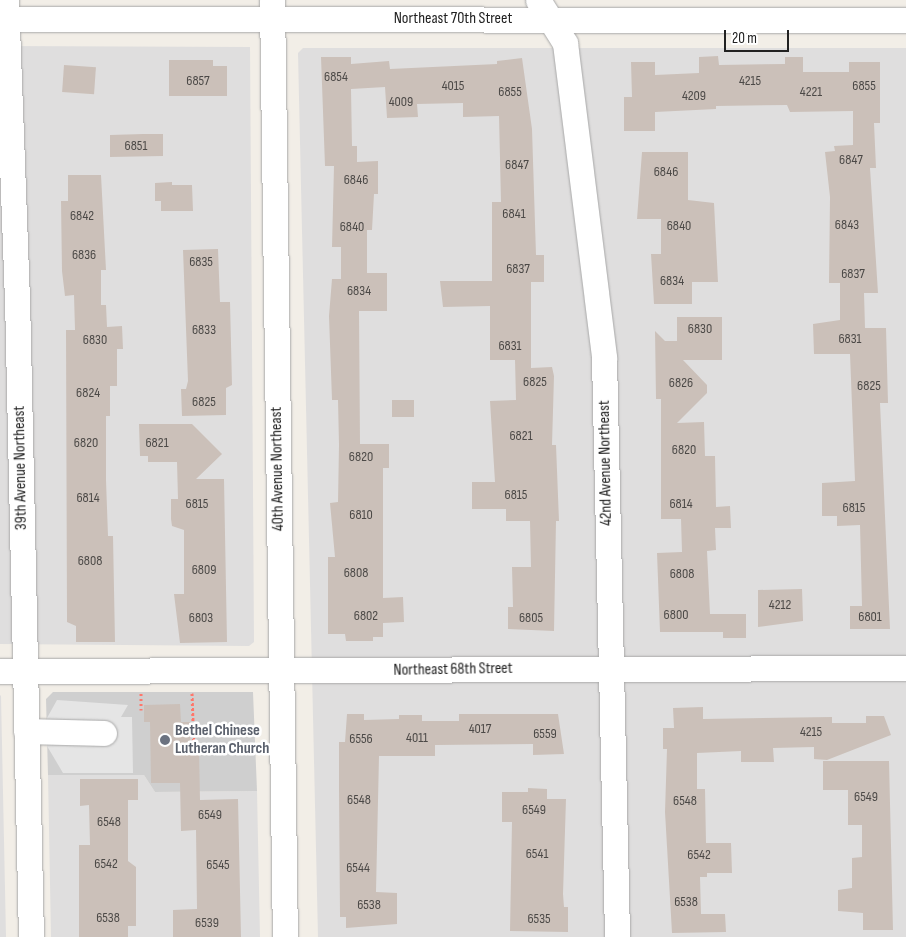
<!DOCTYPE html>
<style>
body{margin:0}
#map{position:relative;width:906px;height:937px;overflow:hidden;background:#f2eee7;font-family:"Sofia Sans Condensed",sans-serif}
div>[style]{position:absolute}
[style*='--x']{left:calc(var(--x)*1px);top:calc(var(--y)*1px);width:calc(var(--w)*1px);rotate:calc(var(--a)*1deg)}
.residential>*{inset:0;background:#dfdede}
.religious>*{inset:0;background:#cfcfcf}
.parking>*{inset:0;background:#e5e5e5}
.building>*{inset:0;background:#cbc0b9;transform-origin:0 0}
.path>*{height:3px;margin-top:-1.5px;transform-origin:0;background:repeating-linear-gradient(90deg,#ff776b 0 2.5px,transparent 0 5px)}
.roads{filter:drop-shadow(0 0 1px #a8a8a8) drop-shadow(0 0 1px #a8a8a8)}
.minor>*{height:25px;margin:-12.5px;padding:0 12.5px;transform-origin:12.5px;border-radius:12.5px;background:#fff}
.dots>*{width:14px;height:14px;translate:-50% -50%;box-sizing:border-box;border:2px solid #fff;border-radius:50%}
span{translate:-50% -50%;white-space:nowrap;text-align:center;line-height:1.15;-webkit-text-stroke:5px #fff;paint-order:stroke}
.number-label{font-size:14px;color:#4c4947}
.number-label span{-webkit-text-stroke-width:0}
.street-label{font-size:16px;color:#212121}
.worship-label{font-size:16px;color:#5b616d;font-weight:700}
.left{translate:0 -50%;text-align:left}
.scale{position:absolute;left:724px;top:30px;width:65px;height:22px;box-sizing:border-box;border:2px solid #212121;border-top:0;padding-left:6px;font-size:15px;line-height:18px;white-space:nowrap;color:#212121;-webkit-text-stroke:4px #fff;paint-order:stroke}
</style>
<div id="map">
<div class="residential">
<div style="clip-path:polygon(0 46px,250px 47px,254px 642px,249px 646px,0 644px)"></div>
<div style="clip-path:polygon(303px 48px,906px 48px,906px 937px,318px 937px,298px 53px)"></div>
<div style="clip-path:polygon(0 695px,1px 696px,6px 937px,0 937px)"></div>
<div style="clip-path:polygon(48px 775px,144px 775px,155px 792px,257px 791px,260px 937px,51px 937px)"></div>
</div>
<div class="religious">
<div style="clip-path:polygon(53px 692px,253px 692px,257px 791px,155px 792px,144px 775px,48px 775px,46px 699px)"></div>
</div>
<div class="parking">
<div style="clip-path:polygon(57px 700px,128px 705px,121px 717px,132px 717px,133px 773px,63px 773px,47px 746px,47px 718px)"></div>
</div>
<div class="building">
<div style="clip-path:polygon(718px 56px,719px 65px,785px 64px,785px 57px,803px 57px,803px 72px,849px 72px,849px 62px,880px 62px,880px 123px,874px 123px,876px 168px,870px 168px,878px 293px,864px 293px,865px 328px,886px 328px,888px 403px,880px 403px,890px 629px,850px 629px,850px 606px,862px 606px,860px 525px,837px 526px,837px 516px,822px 516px,822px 483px,855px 481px,850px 354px,814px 354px,813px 324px,840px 320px,840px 283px,829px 283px,830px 197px,825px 152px,835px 151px,834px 146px,853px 145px,853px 111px,790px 112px,787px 105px,716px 106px,716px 109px,655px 112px,655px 131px,624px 131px,624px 97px,632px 97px,631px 62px,655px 62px,655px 75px,699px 73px,699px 57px)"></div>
<div style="clip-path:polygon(321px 57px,351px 57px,351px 64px,389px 61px,390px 69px,497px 64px,497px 61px,522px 58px,532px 129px,536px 255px,544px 255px,544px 282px,531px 282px,531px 368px,552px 367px,554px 376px,552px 445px,556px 445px,559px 521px,556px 521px,554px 631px,508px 629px,508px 607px,513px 607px,512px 567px,531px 567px,530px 521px,506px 521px,506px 509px,472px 509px,472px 482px,495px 482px,490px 401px,516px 400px,515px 360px,490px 360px,490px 306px,443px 307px,440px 281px,492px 281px,492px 202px,501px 202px,499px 116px,463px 117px,463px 103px,417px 104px,418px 117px,387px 118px,385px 87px,351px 89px,352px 146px,357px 146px,357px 162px,378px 161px,378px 194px,374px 194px,372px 230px,367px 230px,367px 273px,387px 273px,387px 311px,359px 311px,360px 444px,389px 444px,389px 468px,383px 468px,383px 598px,403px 597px,404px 622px,383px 623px,383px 637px,373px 637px,373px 641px,346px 641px,345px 634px,328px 634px,328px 557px,335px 557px,330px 503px,338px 502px,339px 445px,338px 400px,332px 400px,329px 316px,332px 279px,341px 279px,341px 247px,332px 247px,334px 166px,325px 166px)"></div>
<div style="clip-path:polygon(169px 60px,213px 60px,213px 66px,227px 66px,227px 96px,169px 96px)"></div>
<div style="left:64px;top:65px;width:32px;height:27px;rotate:4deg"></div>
<div style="clip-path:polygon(143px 134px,163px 134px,163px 156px,110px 157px,110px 135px)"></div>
<div style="clip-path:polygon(642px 152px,688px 152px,688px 200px,714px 203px,718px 282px,692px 282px,692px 304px,654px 304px,651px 254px,661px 254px,661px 219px,637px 219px)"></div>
<div style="clip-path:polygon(68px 175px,101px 175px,106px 270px,101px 270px,101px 305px,106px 305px,107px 327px,122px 326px,123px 349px,117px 349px,117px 386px,110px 386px,110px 416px,106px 416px,106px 480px,108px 536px,113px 536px,115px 642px,76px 642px,76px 626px,67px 622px,66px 330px,75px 330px,74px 295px,65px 296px,62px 271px,61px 201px,68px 201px)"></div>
<div style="clip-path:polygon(172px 182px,172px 185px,192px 185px,193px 211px,161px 211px,161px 201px,155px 201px,155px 183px)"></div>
<div style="clip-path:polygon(218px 249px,220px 302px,230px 302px,232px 385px,226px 388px,226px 415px,182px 416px,181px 389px,186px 389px,188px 381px,183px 250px)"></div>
<div style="clip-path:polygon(677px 317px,722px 317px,722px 360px,683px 360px,707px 385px,707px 393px,677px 423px,704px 422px,705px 456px,715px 456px,716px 507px,730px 506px,731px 528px,715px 528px,716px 550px,707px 551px,710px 614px,746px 614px,746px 638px,723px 638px,723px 632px,660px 632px,657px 553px,682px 552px,681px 519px,661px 519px,661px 399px,656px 399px,655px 331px,665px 341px,677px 341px)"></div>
<div style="left:414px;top:400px;width:17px;height:22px;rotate:90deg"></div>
<div style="clip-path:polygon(139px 424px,192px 424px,222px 454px,196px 479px,224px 479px,227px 642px,180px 643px,174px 594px,184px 594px,184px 530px,172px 526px,171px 519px,171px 499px,178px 499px,177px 462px,148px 462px,148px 456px,140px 456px)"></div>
<div style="clip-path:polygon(802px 589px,803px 621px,758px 627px,758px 590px)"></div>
<div style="clip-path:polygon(180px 704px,181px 722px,190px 722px,190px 751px,199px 751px,200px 800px,238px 799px,241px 937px,173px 937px,173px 910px,197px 909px,196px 830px,181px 831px,180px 783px,151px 783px,150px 722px,144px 722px,144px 705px)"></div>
<div style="clip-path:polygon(703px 707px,703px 719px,832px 717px,832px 723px,866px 723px,866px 716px,884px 716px,891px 735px,827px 760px,814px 759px,814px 747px,773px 748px,774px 762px,741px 762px,741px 751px,697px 753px,697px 789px,705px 789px,706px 843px,731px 843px,732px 873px,707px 873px,707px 877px,700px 877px,701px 914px,725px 914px,726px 932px,672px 933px,665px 812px,667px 749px,663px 749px,663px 728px,674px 728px,673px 708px)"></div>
<div style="clip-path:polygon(347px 714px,364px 714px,364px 720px,399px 719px,399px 715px,422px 715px,422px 721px,459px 721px,459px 714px,558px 714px,564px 754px,533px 755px,533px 744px,435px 745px,435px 756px,379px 756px,376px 892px,397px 893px,397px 924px,346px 928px,346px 917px,340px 917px,339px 788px,339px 742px,345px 742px)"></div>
<div style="clip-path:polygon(823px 761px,889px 761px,893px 930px,863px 930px,863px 913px,838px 911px,838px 890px,852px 888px,852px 858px,862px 857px,862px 825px,848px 825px,848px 790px,823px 790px)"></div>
<div style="clip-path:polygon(80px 779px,138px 779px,138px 800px,128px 800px,128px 861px,136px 867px,136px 926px,128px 926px,128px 937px,79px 937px,79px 845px,90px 845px,89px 805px,80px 806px)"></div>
<div style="clip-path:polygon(528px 788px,547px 789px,547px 799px,566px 799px,563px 894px,564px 907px,568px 907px,568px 932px,510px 931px,512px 822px,502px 822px,502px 792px,528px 792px)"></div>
</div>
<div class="path">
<div style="--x:141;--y:693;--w:17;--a:90"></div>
<div style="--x:192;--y:693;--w:58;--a:88"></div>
</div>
<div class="roads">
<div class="minor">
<div style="--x:6;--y:0;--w:297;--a:87.9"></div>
<div style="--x:17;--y:297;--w:640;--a:88.75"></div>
<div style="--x:272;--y:0;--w:937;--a:89.21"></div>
<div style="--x:538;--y:0;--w:51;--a:57.9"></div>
<div style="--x:565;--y:43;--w:317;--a:82.9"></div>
<div style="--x:604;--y:358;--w:579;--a:88.71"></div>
<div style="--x:0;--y:19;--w:906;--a:0.06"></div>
<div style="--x:0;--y:671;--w:906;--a:-0.19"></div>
<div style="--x:26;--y:731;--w:78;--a:1.5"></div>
</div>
</div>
<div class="dots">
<div style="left:165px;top:740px;background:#6b7280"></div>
</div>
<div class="number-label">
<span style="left:336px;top:77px">6854</span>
<span style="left:198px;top:81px">6857</span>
<span style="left:750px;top:81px">4215</span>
<span style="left:453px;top:86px">4015</span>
<span style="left:864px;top:86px">6855</span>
<span style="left:510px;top:92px">6855</span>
<span style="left:811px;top:92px">4221</span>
<span style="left:694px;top:96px">4209</span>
<span style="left:401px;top:102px">4009</span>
<span style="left:136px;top:146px">6851</span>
<span style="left:851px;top:160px">6847</span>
<span style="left:517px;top:165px">6847</span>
<span style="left:666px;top:172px">6846</span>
<span style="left:356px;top:180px">6846</span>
<span style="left:514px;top:214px">6841</span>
<span style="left:82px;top:216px">6842</span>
<span style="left:847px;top:225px">6843</span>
<span style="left:679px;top:226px">6840</span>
<span style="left:352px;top:227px">6840</span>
<span style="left:84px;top:255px">6836</span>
<span style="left:201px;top:262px">6835</span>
<span style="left:518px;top:269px">6837</span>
<span style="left:853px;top:274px">6837</span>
<span style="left:672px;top:281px">6834</span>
<span style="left:359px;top:291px">6834</span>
<span style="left:700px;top:329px">6830</span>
<span style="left:204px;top:330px">6833</span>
<span style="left:850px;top:339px">6831</span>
<span style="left:95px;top:340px">6830</span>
<span style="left:510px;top:346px">6831</span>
<span style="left:535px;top:382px">6825</span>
<span style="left:681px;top:383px">6826</span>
<span style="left:869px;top:386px">6825</span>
<span style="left:88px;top:393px">6824</span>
<span style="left:204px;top:402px">6825</span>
<span style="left:521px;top:436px">6821</span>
<span style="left:86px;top:443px">6820</span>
<span style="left:157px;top:443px">6821</span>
<span style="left:684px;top:450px">6820</span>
<span style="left:361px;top:457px">6820</span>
<span style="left:516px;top:495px">6815</span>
<span style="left:88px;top:498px">6814</span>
<span style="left:197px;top:504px">6815</span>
<span style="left:681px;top:504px">6814</span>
<span style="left:854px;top:508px">6815</span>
<span style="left:361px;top:515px">6810</span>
<span style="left:90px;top:561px">6808</span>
<span style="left:204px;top:570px">6809</span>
<span style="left:356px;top:573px">6808</span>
<span style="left:682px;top:574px">6808</span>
<span style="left:780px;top:605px">4212</span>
<span style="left:676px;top:615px">6800</span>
<span style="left:366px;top:616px">6802</span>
<span style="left:870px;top:617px">6801</span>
<span style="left:201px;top:618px">6803</span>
<span style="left:531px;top:618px">6805</span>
<span style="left:480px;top:729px">4017</span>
<span style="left:811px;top:732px">4215</span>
<span style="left:545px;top:734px">6559</span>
<span style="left:417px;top:738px">4011</span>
<span style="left:361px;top:739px">6556</span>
<span style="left:866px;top:797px">6549</span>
<span style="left:359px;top:800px">6548</span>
<span style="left:685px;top:801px">6548</span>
<span style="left:534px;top:810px">6549</span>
<span style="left:210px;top:815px">6549</span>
<span style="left:109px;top:822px">6548</span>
<span style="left:537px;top:854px">6541</span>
<span style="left:699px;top:855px">6542</span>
<span style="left:106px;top:864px">6542</span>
<span style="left:218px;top:865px">6545</span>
<span style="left:358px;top:868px">6544</span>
<span style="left:686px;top:902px">6538</span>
<span style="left:369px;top:905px">6538</span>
<span style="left:108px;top:918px">6538</span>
<span style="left:539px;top:919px">6535</span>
<span style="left:207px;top:923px">6539</span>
</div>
<div class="street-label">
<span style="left:453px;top:19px">Northeast 70th Street</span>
<span style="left:606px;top:463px;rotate:-91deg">42nd Avenue Northeast</span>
<span style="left:21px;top:468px;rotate:-91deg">39th Avenue Northeast</span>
<span style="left:278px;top:469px;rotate:-91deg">40th Avenue Northeast</span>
<span style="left:453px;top:670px;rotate:-1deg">Northeast 68th Street</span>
</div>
<div class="worship-label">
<span class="left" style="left:175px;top:740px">Bethel Chinese<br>Lutheran Church</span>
</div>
<div class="scale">20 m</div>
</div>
